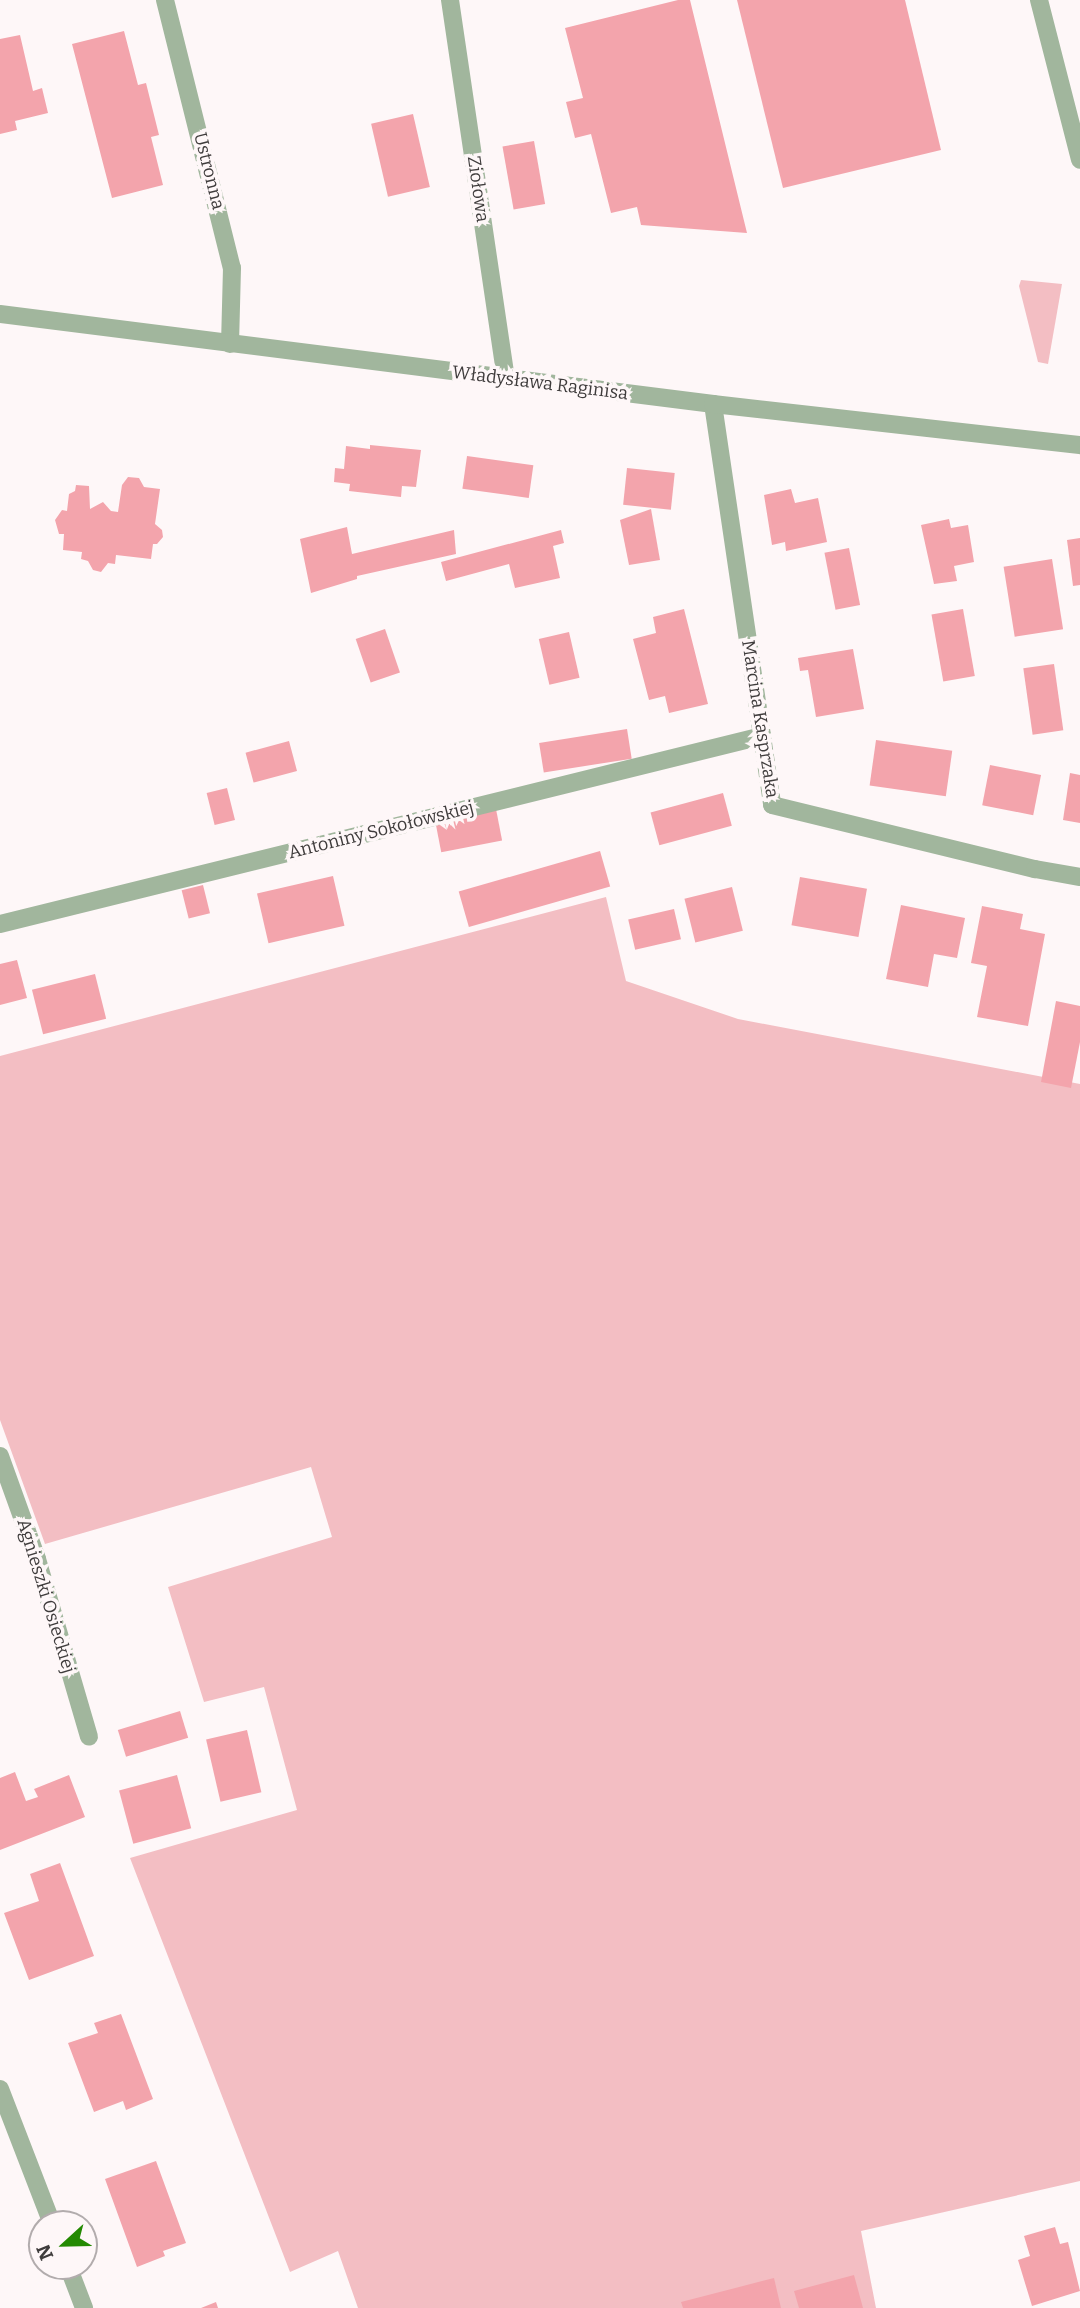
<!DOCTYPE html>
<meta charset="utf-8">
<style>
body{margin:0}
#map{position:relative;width:1080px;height:2308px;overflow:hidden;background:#fef7f8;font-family:Bitter,serif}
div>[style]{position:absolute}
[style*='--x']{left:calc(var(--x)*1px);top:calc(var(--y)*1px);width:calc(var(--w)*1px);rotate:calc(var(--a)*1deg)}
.green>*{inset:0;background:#f3bec3}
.building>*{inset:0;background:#f3a4ac;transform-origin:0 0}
.minor>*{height:18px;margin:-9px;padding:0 9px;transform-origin:9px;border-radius:9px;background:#a1b69d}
.tertiary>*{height:18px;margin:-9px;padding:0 9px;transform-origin:9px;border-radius:9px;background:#a1b69d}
span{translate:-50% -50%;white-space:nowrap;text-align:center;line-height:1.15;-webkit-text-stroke:7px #fef7f8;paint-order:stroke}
.street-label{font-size:18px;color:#3f3c3c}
.north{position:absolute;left:28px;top:2210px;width:70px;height:70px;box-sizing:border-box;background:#fef7f8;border:2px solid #b2acad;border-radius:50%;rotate:248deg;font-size:19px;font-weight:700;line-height:28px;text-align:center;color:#3f3c3c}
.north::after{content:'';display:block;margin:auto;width:24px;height:32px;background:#248a02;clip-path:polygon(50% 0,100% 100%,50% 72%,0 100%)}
</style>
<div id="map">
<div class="green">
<div style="clip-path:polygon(1021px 280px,1062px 284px,1048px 364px,1038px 362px,1019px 286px)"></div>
<div style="clip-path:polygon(606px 897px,626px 981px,738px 1019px,1080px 1084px,1080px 2181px,861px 2231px,876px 2308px,358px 2308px,338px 2251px,290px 2272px,130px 1858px,297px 1810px,264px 1687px,204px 1702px,168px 1587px,332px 1537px,311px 1467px,45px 1544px,0 1420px,0 1056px)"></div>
</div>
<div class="building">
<div style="clip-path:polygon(678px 0,690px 0,747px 233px,641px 225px,637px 207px,611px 213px,591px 134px,575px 138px,566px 102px,583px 98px,565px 28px)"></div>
<div style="clip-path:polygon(737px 0,905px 0,941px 150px,783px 188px)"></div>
<div style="clip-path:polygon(124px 31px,138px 85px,146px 83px,159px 135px,151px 137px,163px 185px,112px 198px,72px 44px)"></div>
<div style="clip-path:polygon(20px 35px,33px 91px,42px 88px,48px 113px,15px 121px,17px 130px,0 134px,0 39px)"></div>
<div style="left:413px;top:114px;width:75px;height:43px;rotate:77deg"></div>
<div style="left:534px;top:141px;width:64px;height:32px;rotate:80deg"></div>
<div style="clip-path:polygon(370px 445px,421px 450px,416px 487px,402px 486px,401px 497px,349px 491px,350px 484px,334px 482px,335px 468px,344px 469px,346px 446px,370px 449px)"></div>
<div style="left:467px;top:456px;width:67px;height:33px;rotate:8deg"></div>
<div style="left:627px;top:468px;width:48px;height:37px;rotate:6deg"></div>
<div style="clip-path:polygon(128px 477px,139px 478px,144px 487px,160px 489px,155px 524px,162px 530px,163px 537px,157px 544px,153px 544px,151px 559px,116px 555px,115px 564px,108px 563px,101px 572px,93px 570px,88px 561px,81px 559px,82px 552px,63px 550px,64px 534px,59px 534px,55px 520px,62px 510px,67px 511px,69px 494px,75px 491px,76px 485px,89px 486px,90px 509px,103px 502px,111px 511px,118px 512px,122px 485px)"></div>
<div style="clip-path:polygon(791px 489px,795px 503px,818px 498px,827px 542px,786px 551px,785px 542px,772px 545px,764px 495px)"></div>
<div style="clip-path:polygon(651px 509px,660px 560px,629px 565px,620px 520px)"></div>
<div style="clip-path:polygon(949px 519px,951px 528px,968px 525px,974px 562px,954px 566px,957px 581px,934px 584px,921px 525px)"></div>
<div style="clip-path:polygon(347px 527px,352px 554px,454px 530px,456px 554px,357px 576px,357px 579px,311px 593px,300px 539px)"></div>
<div style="clip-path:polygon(561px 530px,564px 543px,553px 546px,560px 578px,515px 588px,509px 564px,446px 581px,441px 562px)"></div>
<div style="clip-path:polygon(1080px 538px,1080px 585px,1073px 586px,1067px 540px)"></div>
<div style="left:849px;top:548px;width:58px;height:25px;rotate:79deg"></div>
<div style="left:1052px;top:559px;width:71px;height:49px;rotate:81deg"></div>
<div style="clip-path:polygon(684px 609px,708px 704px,669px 713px,665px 696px,649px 700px,633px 639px,656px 633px,653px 617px)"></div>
<div style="left:963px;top:609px;width:68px;height:32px;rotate:80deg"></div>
<div style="left:385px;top:629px;width:46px;height:31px;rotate:71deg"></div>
<div style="left:569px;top:632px;width:47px;height:31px;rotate:77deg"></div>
<div style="clip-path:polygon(853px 649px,864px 709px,816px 717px,808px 670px,800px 671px,798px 658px)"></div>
<div style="left:1054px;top:664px;width:67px;height:31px;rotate:82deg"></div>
<div style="left:627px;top:729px;width:30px;height:89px;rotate:81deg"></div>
<div style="left:876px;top:740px;width:77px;height:46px;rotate:8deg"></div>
<div style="left:289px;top:741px;width:31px;height:45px;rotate:75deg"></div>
<div style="left:990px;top:765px;width:52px;height:41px;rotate:11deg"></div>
<div style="clip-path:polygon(1070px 773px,1080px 775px,1080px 823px,1063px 820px)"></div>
<div style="left:227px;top:788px;width:33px;height:21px;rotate:76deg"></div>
<div style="left:723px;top:793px;width:34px;height:75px;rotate:75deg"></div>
<div style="left:496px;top:809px;width:32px;height:62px;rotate:79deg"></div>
<div style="left:600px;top:851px;width:37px;height:147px;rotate:74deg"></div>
<div style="left:333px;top:876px;width:51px;height:78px;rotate:77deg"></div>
<div style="left:800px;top:877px;width:68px;height:49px;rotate:10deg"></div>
<div style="left:203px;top:885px;width:29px;height:22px;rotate:76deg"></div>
<div style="left:732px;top:887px;width:45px;height:49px;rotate:76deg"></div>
<div style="clip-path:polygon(901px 905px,965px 918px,957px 958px,934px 954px,928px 987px,886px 979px)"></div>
<div style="clip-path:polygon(982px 906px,1023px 914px,1020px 929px,1045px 934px,1028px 1026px,977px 1017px,987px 966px,971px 963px)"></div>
<div style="left:674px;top:909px;width:31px;height:47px;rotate:77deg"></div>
<div style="clip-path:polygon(17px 960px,27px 998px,0 1005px,0 964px)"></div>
<div style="left:95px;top:974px;width:46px;height:65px;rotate:76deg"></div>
<div style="clip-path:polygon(1056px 1001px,1080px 1006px,1080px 1042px,1071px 1088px,1041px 1082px)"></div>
<div style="left:180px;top:1711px;width:28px;height:65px;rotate:73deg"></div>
<div style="left:247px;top:1730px;width:64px;height:42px;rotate:77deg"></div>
<div style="clip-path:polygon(15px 1772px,26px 1801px,38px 1797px,34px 1789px,69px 1775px,85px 1817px,0 1850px,0 1778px)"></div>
<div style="left:177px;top:1775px;width:55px;height:60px;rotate:75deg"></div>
<div style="clip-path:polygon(60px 1863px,94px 1956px,29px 1980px,4px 1913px,39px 1901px,30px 1874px)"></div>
<div style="clip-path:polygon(121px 2014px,153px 2099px,126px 2110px,123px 2101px,94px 2112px,68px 2043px,98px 2033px,94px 2023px)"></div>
<div style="clip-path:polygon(156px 2161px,186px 2243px,163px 2251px,165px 2256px,137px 2267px,105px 2179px)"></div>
<div style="clip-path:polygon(1055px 2227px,1060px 2244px,1068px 2242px,1080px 2291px,1032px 2306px,1018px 2260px,1030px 2256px,1024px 2236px)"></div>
<div style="clip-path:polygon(854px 2275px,863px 2308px,799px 2308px,794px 2291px)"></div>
<div style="clip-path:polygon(774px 2278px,781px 2308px,683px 2308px,681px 2302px)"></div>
<div style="clip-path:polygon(216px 2302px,218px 2308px,201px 2308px)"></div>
</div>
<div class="minor">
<div style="--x:165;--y:0;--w:276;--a:76"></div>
<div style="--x:232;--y:268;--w:76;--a:91.5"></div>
<div style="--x:450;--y:0;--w:383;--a:81.6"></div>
<div style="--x:1039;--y:0;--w:165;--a:75.6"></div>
<div style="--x:713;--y:404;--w:405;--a:81.6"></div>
<div style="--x:772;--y:805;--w:271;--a:13.7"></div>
<div style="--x:1035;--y:869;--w:46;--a:10.1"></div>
<div style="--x:0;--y:924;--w:785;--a:-13.86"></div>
<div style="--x:0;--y:1456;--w:109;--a:70.2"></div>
<div style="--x:37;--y:1559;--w:185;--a:73.7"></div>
<div style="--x:0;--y:2089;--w:145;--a:68.9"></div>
<div style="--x:68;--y:2266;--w:45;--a:69.1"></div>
</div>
<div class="tertiary">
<div style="--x:0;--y:314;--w:719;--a:7.19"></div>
<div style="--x:713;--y:404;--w:369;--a:6.4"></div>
</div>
<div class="street-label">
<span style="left:209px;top:171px;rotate:76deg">Ustronna</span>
<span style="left:478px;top:189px;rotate:82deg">Ziołowa</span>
<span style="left:540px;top:383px;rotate:7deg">Władysława Raginisa</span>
<span style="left:760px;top:719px;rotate:81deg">Marcina Kasprzaka</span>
<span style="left:381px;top:830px;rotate:-14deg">Antoniny Sokołowskiej</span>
<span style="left:46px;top:1596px;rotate:73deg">Agnieszki Osieckiej</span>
</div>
<div class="north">N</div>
</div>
